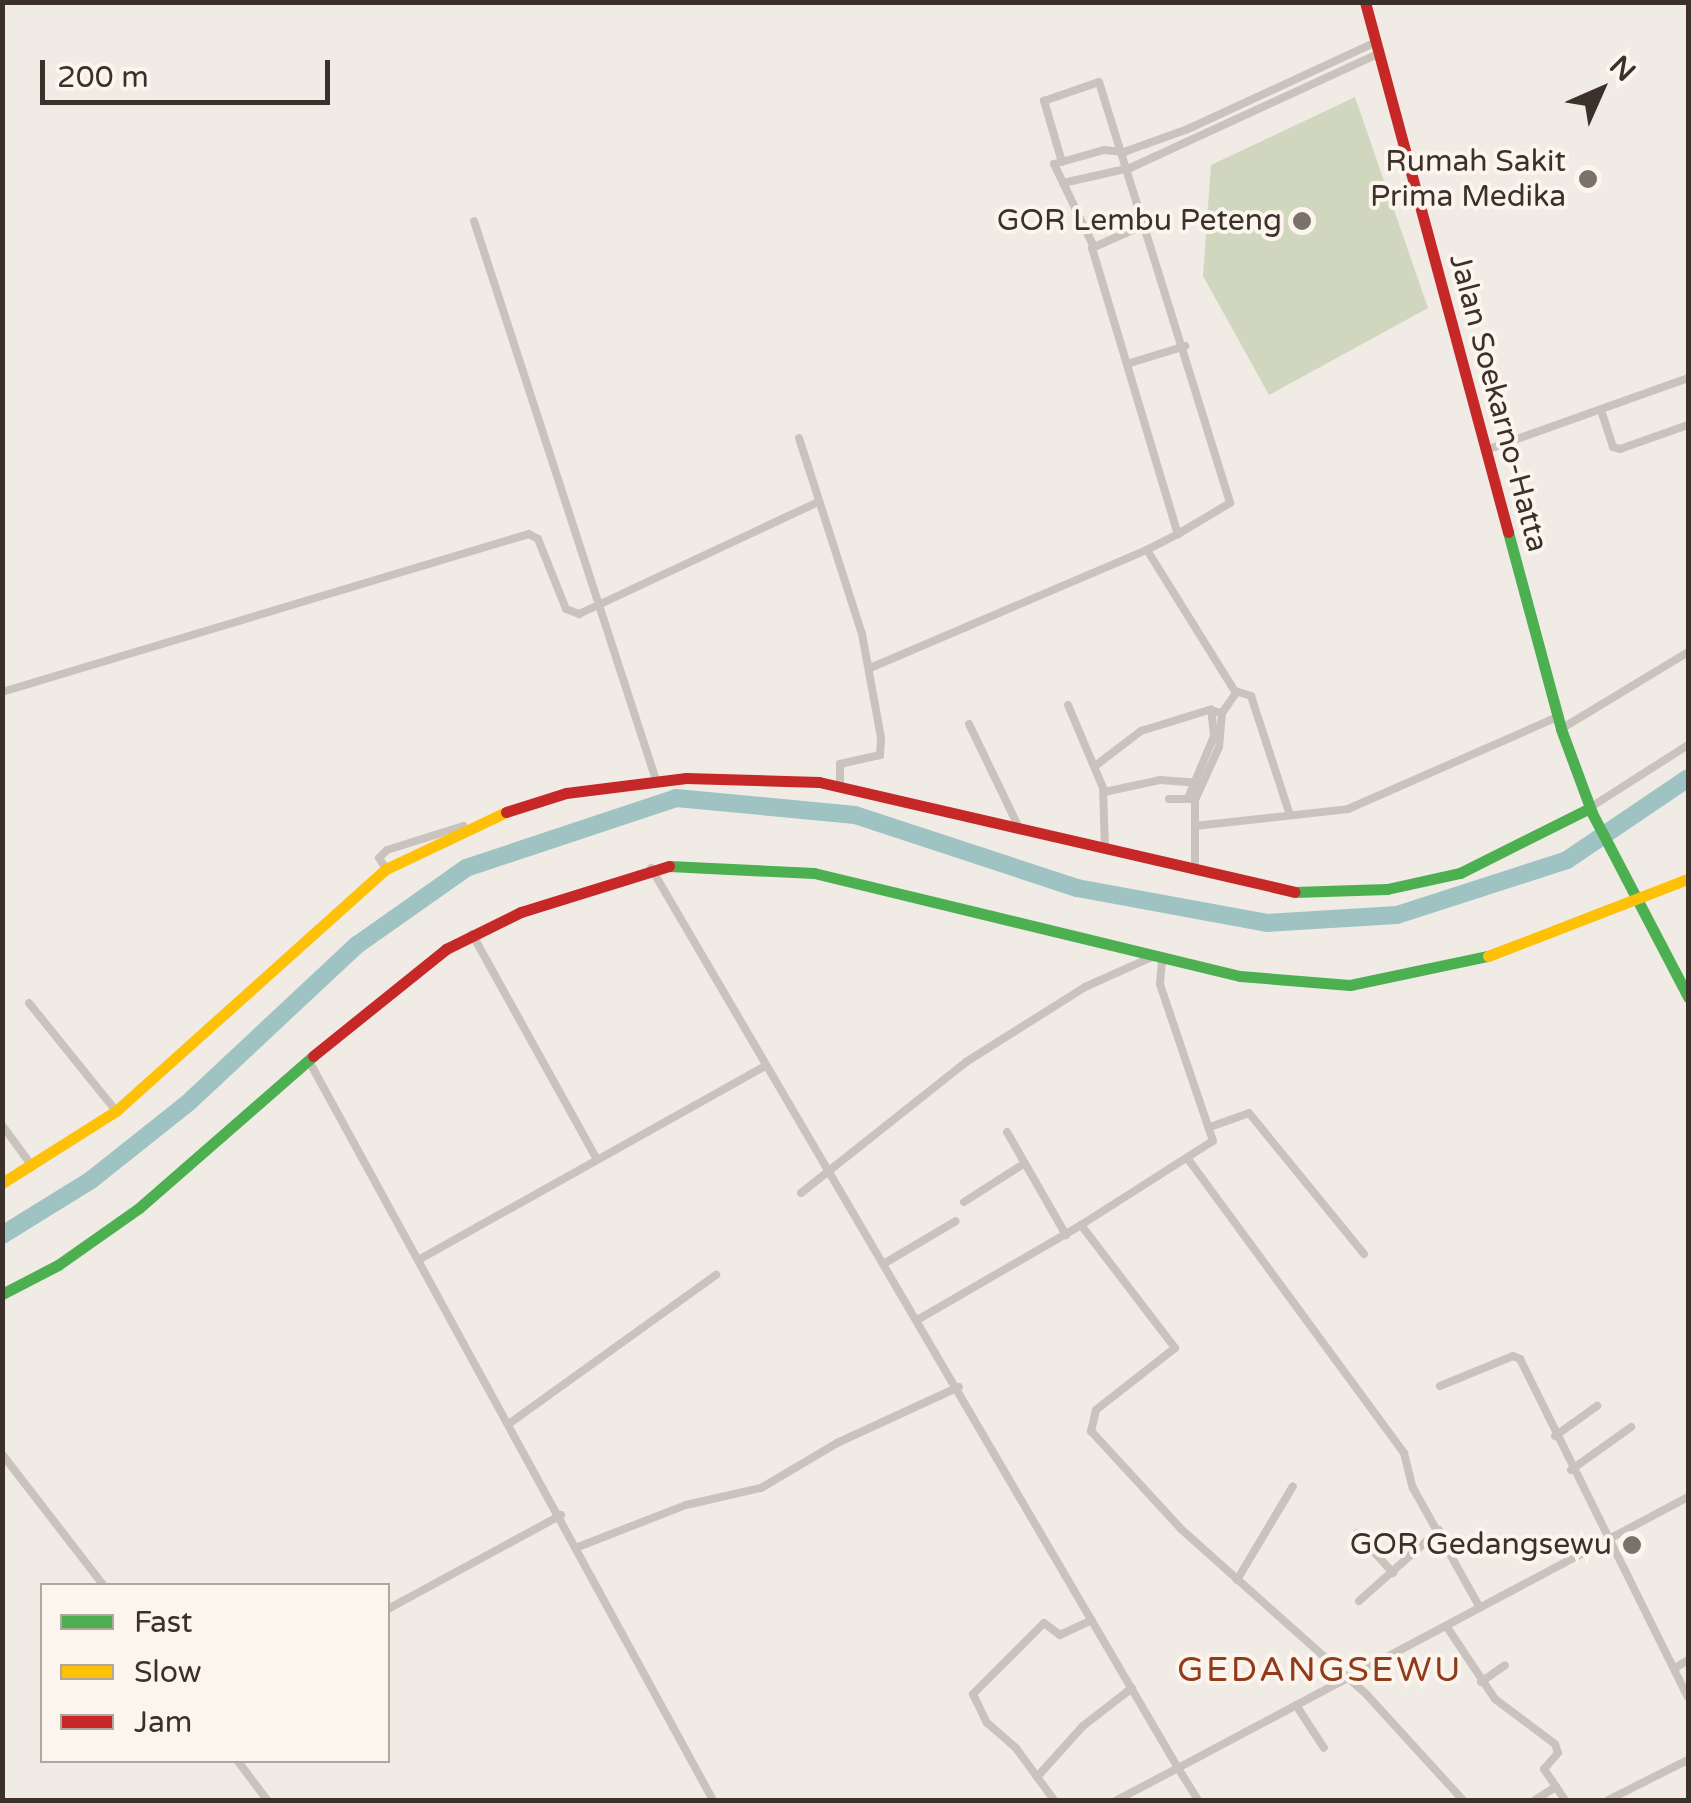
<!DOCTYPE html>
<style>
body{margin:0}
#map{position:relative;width:1691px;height:1803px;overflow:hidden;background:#f0ebe5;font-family:"Varela Round",sans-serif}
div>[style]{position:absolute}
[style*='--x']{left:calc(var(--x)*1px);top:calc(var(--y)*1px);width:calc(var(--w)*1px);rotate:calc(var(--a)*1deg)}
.green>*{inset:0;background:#d1d7be}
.river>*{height:18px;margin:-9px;padding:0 9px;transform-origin:9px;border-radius:9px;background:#9fc2c3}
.street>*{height:8px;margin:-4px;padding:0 4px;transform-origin:4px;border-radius:4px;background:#cac3bd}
.fast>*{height:11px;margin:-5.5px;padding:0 5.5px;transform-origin:5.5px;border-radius:5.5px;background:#4caf50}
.slow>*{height:11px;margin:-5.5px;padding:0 5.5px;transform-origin:5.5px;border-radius:5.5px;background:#ffc107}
.jam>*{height:11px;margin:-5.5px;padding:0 5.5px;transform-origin:5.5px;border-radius:5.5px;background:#c62828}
.dots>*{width:28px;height:28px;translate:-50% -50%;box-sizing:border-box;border:5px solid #fcf5ed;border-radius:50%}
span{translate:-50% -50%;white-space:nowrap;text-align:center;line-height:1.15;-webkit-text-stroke:8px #fcf5ed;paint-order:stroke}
.poi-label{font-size:30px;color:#3c302a}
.right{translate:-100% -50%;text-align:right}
.street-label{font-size:30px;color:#3c302a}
.quarter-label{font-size:35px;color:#923b1b;letter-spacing:2.5px}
.frame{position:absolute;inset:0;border:5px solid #3c302a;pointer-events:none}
.legend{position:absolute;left:40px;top:1583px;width:350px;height:180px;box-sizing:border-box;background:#fcf5ed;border:2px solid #afa69f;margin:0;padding:12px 18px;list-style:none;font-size:30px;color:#3c302a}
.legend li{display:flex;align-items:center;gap:20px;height:50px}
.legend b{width:50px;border:2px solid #afa69f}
.north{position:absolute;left:1551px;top:40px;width:100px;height:100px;-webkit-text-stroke:8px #fcf5ed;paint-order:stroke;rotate:45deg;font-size:28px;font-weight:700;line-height:40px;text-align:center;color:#3c302a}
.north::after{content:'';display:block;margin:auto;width:35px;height:45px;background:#3c302a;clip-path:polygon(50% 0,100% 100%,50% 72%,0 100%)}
.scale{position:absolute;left:40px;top:60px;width:290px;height:45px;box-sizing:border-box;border:5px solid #3c302a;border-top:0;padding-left:12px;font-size:30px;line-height:35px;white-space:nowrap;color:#3c302a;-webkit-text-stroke:8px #fcf5ed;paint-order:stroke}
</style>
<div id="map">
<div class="green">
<div style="clip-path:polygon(1355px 97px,1428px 308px,1269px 395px,1203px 276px,1211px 165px)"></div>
</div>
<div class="river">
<div style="--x:2;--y:1235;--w:105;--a:-31.7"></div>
<div style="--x:91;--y:1180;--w:125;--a:-38.5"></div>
<div style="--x:189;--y:1102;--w:230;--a:-43.1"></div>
<div style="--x:357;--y:945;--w:133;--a:-35.2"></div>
<div style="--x:466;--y:868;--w:221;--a:-18.4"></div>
<div style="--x:676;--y:798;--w:180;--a:5.4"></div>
<div style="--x:855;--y:815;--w:234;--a:18.2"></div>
<div style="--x:1077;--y:888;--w:193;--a:10.4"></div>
<div style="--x:1267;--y:923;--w:130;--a:-3.5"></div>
<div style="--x:1397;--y:915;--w:179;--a:-17.9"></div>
<div style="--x:1567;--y:860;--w:146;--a:-34.1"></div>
</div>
<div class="street">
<div style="--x:1062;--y:162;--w:64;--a:-106.4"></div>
<div style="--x:1044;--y:101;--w:58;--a:-19.1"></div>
<div style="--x:1099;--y:82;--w:441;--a:72.7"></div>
<div style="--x:1230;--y:503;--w:61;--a:149.2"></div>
<div style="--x:1063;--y:183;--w:69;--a:-12.6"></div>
<div style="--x:1130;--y:168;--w:273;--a:-24.7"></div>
<div style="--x:474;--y:221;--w:588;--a:71.97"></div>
<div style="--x:1146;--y:224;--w:59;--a:156"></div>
<div style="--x:1092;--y:248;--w:299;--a:73.3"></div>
<div style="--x:1178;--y:534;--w:35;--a:153"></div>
<div style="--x:1147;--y:550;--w:168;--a:58.1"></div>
<div style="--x:1236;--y:693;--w:24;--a:125"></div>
<div style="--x:1222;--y:713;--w:34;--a:95"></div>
<div style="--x:1219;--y:747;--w:58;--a:114.4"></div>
<div style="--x:1195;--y:800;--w:70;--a:90"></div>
<div style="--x:1093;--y:245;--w:90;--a:-115.7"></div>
<div style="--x:1054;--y:164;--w:52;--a:-15.6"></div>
<div style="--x:1104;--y:150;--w:20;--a:6"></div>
<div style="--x:1124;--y:152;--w:68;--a:-19.8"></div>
<div style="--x:1188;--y:129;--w:207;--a:-24.8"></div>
<div style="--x:1127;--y:364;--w:61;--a:-17.2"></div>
<div style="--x:1601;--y:410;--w:39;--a:72"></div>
<div style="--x:1613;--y:447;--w:7;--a:16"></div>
<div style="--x:1620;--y:449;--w:72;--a:-19.4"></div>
<div style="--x:799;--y:438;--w:206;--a:72.2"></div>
<div style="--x:862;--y:634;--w:106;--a:79.6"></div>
<div style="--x:881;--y:738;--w:17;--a:93"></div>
<div style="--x:880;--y:755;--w:41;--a:167.3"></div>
<div style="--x:840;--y:764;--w:22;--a:90"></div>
<div style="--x:1486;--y:450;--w:214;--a:-19.6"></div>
<div style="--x:870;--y:668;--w:301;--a:-23.1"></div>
<div style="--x:1235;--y:691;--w:17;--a:17"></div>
<div style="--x:1251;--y:696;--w:125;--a:71.9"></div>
<div style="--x:2;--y:692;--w:550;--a:-16.69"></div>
<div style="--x:529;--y:534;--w:10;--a:29"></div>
<div style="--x:538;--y:539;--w:75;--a:68.2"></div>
<div style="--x:566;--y:609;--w:14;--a:21"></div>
<div style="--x:579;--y:614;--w:262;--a:-25.1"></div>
<div style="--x:1068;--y:705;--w:90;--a:67.1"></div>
<div style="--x:1103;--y:788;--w:60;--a:88.1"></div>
<div style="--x:969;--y:724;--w:115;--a:64.3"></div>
<div style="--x:1561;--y:729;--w:149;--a:-31.2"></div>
<div style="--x:1095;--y:766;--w:58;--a:-37.3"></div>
<div style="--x:1141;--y:731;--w:71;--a:-17.2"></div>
<div style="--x:1209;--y:710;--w:13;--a:13"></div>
<div style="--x:1104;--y:792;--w:57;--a:-12.1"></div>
<div style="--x:1160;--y:780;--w:41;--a:4.2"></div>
<div style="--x:1188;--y:798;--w:67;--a:-67.2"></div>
<div style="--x:1214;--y:736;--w:27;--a:-96"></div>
<div style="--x:1169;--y:799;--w:21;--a:0"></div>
<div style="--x:1591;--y:807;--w:115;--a:-32.6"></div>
<div style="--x:1195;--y:826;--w:154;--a:-6.3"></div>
<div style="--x:1348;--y:809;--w:229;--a:-23.7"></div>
<div style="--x:651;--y:868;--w:1043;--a:59.65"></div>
<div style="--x:1178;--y:1768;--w:69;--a:152.3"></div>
<div style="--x:386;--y:869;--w:13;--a:-122"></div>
<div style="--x:379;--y:858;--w:11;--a:-45"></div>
<div style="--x:387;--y:850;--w:80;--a:-17.5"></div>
<div style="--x:472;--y:934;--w:254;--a:61"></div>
<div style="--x:29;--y:1003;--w:139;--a:51.1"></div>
<div style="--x:309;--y:1061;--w:842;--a:61.34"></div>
<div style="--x:2;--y:1125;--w:51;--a:53.8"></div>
<div style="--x:1210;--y:1127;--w:41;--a:-19.7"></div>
<div style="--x:1249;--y:1113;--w:182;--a:50.8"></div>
<div style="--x:1007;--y:1132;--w:119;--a:60.2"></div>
<div style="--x:1188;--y:1159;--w:365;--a:53.7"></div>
<div style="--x:1404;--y:1453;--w:36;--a:76"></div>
<div style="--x:1413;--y:1488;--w:137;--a:60.8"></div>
<div style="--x:801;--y:1193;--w:211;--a:-38.4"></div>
<div style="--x:966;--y:1062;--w:141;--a:-32.2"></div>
<div style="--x:1085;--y:987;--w:73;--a:-24.1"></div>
<div style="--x:964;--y:1202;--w:72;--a:-32.6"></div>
<div style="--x:1081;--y:1225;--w:156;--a:-32.5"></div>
<div style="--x:1213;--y:1141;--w:166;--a:-108.7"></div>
<div style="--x:1160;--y:984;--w:24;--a:-85"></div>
<div style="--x:420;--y:1259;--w:395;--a:-29.2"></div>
<div style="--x:885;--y:1263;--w:82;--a:-30.6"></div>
<div style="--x:919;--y:1319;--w:187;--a:-30.1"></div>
<div style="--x:1081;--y:1225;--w:155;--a:52.6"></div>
<div style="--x:1175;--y:1348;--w:100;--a:141.9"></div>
<div style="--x:1096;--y:1410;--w:22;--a:103"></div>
<div style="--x:1091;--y:1431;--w:133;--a:47.4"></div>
<div style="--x:1181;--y:1529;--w:249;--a:41.7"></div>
<div style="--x:1367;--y:1695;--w:142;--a:47.6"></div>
<div style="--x:1440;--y:1386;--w:79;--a:-22.3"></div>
<div style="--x:1513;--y:1356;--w:8;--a:23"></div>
<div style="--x:1520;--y:1359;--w:377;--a:63.6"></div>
<div style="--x:510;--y:1423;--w:254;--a:-35.7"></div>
<div style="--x:1555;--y:1436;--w:52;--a:-35.5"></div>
<div style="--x:2;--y:1454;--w:167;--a:52.3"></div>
<div style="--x:1571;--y:1470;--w:74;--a:-35.6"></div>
<div style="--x:1357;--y:1533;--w:54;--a:48"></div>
<div style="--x:578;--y:1547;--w:116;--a:-21.3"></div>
<div style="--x:686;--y:1505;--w:77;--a:-12.8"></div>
<div style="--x:761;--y:1488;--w:88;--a:-30.6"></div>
<div style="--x:837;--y:1443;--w:134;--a:-24.7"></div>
<div style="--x:1237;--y:1580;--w:109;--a:-59.2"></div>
<div style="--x:1359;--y:1601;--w:107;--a:-41.6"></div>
<div style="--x:388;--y:1609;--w:197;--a:-28.5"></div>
<div style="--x:1447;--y:1627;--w:87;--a:56.3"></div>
<div style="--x:1495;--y:1699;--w:75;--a:36.9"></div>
<div style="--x:1555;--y:1744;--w:9;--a:72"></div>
<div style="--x:1558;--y:1753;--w:21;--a:131"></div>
<div style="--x:1544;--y:1769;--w:37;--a:56"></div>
<div style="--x:1675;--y:1668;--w:15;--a:-32"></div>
<div style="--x:1481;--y:1682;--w:29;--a:-35"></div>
<div style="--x:1296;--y:1705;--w:51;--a:56.9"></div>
<div style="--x:237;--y:1760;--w:50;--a:53.1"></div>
<div style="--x:1037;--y:1777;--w:69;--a:-48"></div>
<div style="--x:1083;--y:1726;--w:62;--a:-37.8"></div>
<div style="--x:1054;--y:1800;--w:64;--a:-126.2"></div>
<div style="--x:1016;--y:1748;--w:38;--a:-139"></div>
<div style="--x:987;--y:1723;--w:32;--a:-116"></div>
<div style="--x:973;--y:1694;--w:100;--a:-45"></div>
<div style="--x:1044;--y:1623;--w:20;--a:37"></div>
<div style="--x:1060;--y:1635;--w:35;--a:-25"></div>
<div style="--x:1198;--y:1800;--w:38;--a:-122"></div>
<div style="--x:1178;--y:1768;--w:578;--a:-27.98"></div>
<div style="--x:1535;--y:1800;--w:25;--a:-32"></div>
<div style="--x:1608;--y:1800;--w:89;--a:-26.6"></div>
</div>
<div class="fast">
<div style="--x:1508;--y:532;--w:204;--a:74.9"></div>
<div style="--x:1561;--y:729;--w:90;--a:69.7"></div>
<div style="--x:1592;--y:813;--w:208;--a:62.4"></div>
<div style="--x:669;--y:866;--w:145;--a:2.8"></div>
<div style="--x:814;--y:873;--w:438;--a:13.6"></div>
<div style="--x:1240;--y:976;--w:110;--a:4.7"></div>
<div style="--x:1350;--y:985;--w:141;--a:-11.9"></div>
<div style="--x:1294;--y:892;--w:93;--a:-1.8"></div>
<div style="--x:1387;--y:889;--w:75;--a:-12.4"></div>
<div style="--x:1460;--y:873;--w:145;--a:-26.6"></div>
<div style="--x:2;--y:1294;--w:63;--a:-27.4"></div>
<div style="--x:58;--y:1265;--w:99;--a:-35.1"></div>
<div style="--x:139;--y:1208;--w:231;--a:-41.1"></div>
</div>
<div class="slow">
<div style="--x:1488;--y:956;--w:214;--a:-21.1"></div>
<div style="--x:2;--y:1183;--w:135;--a:-32.3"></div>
<div style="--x:116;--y:1111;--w:363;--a:-41.9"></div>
<div style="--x:386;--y:869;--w:133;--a:-25.4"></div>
</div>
<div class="jam">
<div style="--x:1365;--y:2;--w:549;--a:74.9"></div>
<div style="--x:506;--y:812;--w:63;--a:-17.6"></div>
<div style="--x:566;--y:793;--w:121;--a:-7.1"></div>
<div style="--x:686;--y:778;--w:133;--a:1.7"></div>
<div style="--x:819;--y:782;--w:488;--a:13"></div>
<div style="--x:313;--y:1056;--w:171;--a:-38.8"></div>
<div style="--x:446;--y:949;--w:84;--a:-26.3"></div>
<div style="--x:521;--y:912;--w:155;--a:-17.3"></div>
</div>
<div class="dots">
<div style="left:1588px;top:179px;background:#7b716b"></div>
<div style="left:1302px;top:221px;background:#7b716b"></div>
<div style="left:1632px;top:1545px;background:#7b716b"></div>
</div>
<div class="poi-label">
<span class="right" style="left:1566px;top:179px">Rumah Sakit<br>Prima Medika</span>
<span class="right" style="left:1282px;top:221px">GOR Lembu Peteng</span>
<span class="right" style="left:1612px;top:1545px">GOR Gedangsewu</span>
</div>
<div class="street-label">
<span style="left:1498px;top:403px;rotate:75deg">Jalan Soekarno-Hatta</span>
</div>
<div class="quarter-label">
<span style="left:1320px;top:1670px">GEDANGSEWU</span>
</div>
<div class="frame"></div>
<ul class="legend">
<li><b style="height:12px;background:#4caf50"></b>Fast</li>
<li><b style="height:12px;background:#ffc107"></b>Slow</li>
<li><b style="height:12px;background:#c62828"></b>Jam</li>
</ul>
<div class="north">N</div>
<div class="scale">200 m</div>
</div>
